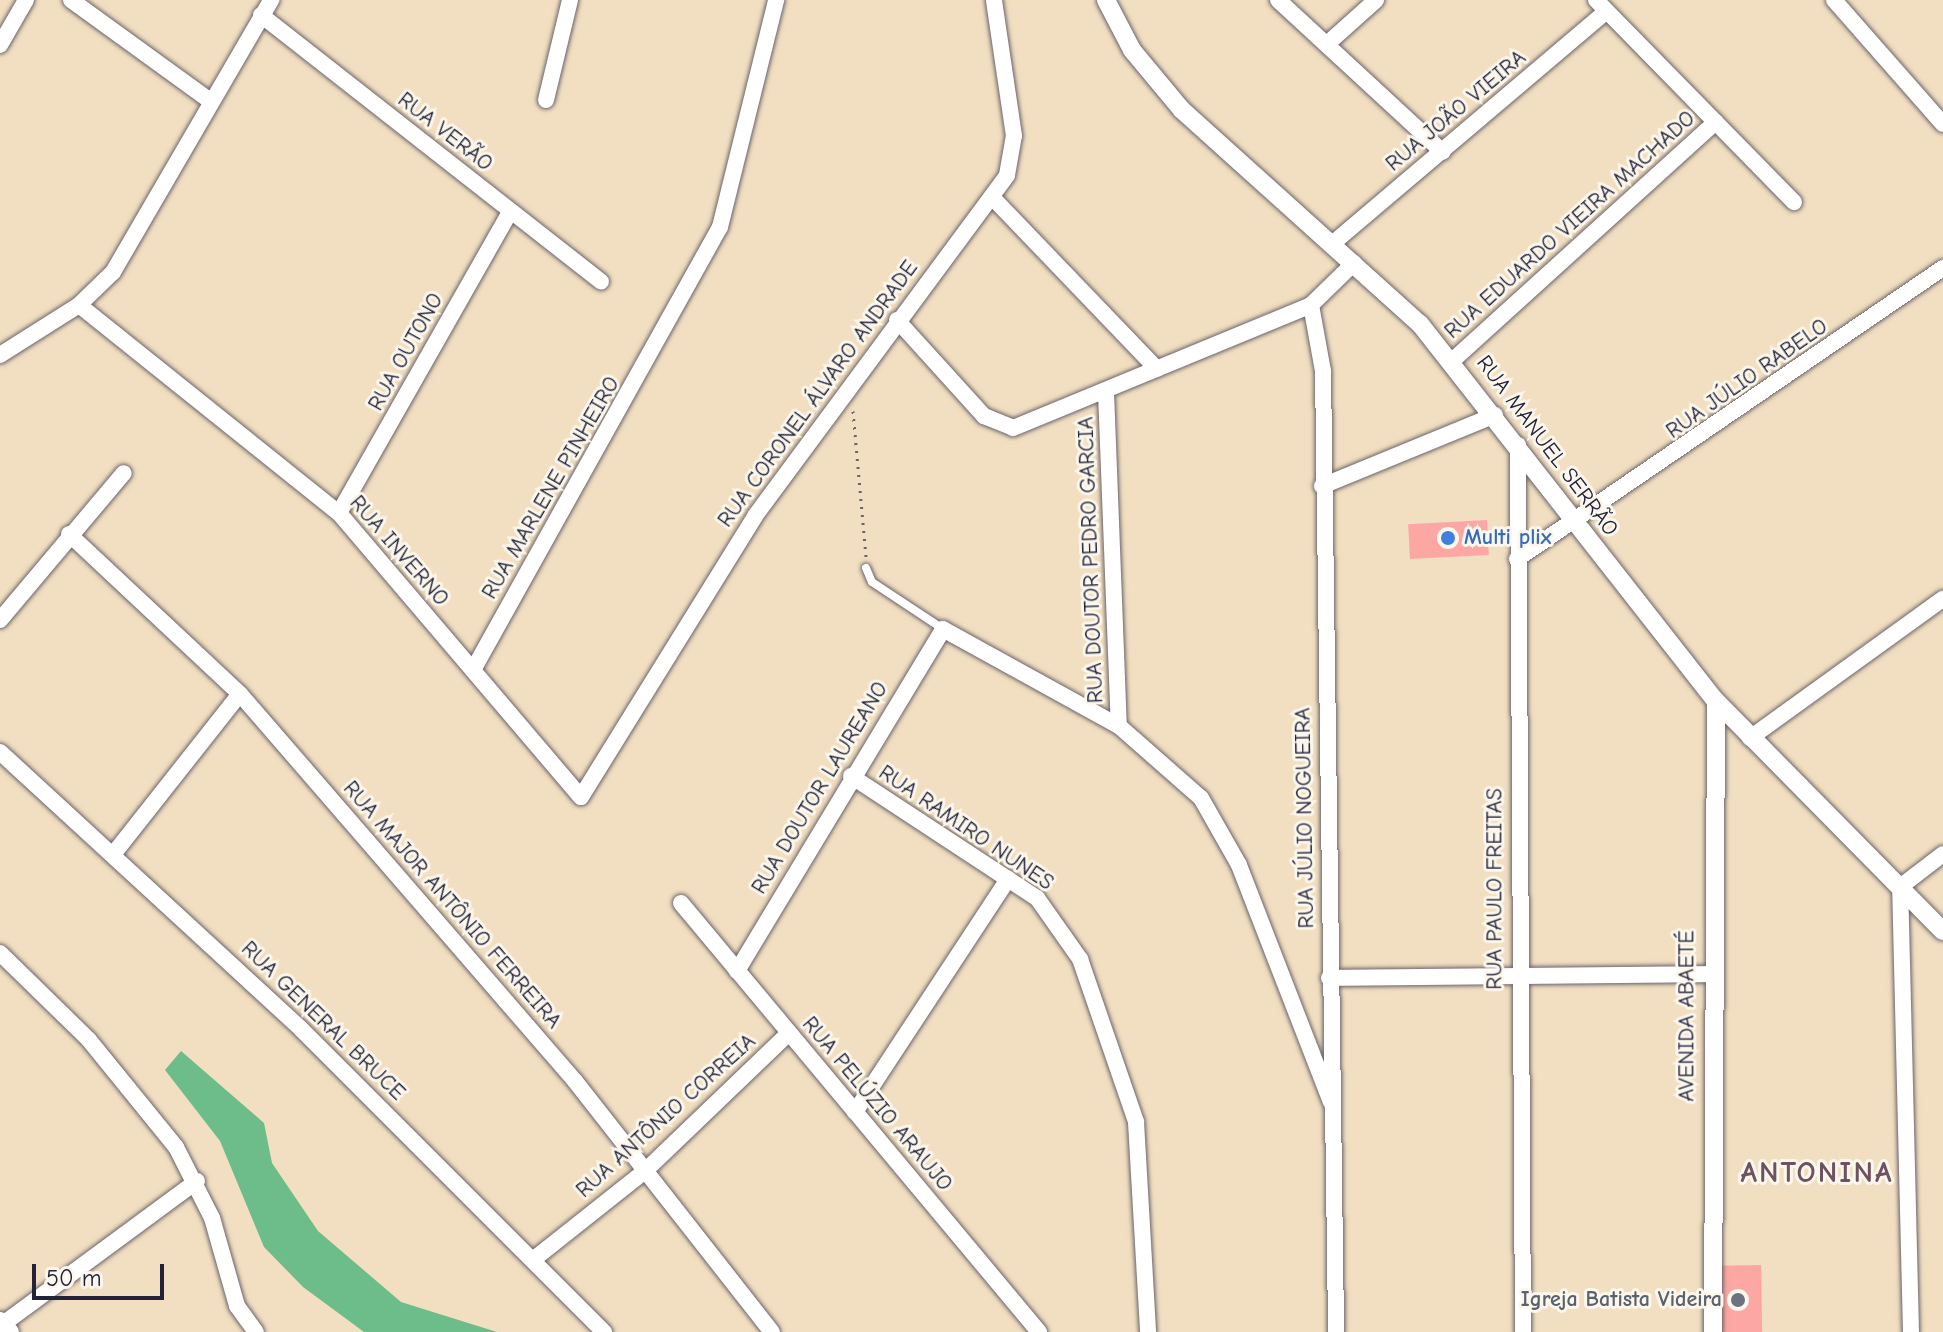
<!DOCTYPE html>
<meta charset="utf-8">
<style>
body{margin:0}
#map{position:relative;width:1943px;height:1332px;overflow:hidden;background:#f2dfc1;font-family:"Comic Neue",sans-serif}
div>[style]{position:absolute}
[style*='--x']{left:calc(var(--x)*1px);top:calc(var(--y)*1px);width:calc(var(--w)*1px);rotate:calc(var(--a)*1deg)}
.forest>*{inset:0;background:#6cbd89}
.building>*{inset:0;background:#fda7a4;transform-origin:0 0}
.path>*{height:3px;margin-top:-1.5px;transform-origin:0;background:repeating-linear-gradient(90deg,#6b646a 0 2px,transparent 0 8px)}
.roads{filter:drop-shadow(0 0 2px #6b646a) drop-shadow(0 0 2px #6b646a)}
.service>*{height:8px;margin:-4px;padding:0 4px;transform-origin:4px;border-radius:4px;background:#fff}
.minor>*{height:16px;margin:-8px;padding:0 8px;transform-origin:8px;border-radius:8px;background:#fff}
.tertiary>*{height:18px;margin:-9px;padding:0 9px;transform-origin:9px;border-radius:9px;background:#fff}
.dots>*{width:22px;height:22px;translate:-50% -50%;box-sizing:border-box;border:4px solid #fbf7ec;border-radius:50%}
span{translate:-50% -50%;white-space:nowrap;text-align:center;line-height:1.15;-webkit-text-stroke:6px #fbf7ec;paint-order:stroke}
.street-label{font-size:22px;color:#22223b}
.shop-label{font-size:22px;color:#366cbe;font-weight:700}
.left{translate:0 -50%;text-align:left}
.worship-label{font-size:22px;color:#5b616d;font-weight:700}
.right{translate:-100% -50%;text-align:right}
.district-label{font-size:30px;color:#6f5160;font-weight:700;letter-spacing:2px}
.scale{position:absolute;left:32px;top:1264px;width:132px;height:36px;box-sizing:border-box;border:4px solid #22223b;border-top:0;padding-left:10px;font-size:24px;line-height:28px;white-space:nowrap;color:#22223b;-webkit-text-stroke:6px #fbf7ec;paint-order:stroke}
</style>
<div id="map">
<div class="forest">
<div style="clip-path:polygon(181px 1051px,264px 1123px,272px 1163px,318px 1231px,401px 1302px,497px 1332px,364px 1332px,303px 1287px,264px 1247px,220px 1141px,165px 1070px)"></div>
</div>
<div class="building">
<div style="left:1487px;top:520px;width:35px;height:79px;rotate:87deg"></div>
<div style="left:1761px;top:1265px;width:67px;height:46px;rotate:89deg"></div>
</div>
<div class="path">
<div style="--x:853;--y:411;--w:147;--a:84.9"></div>
</div>
<div class="roads">
<div class="service">
<div style="--x:866;--y:568;--w:15;--a:67"></div>
<div style="--x:872;--y:582;--w:85;--a:33.5"></div>
</div>
<div class="minor">
<div style="--x:71;--y:0;--w:170;--a:35.9"></div>
<div style="--x:1278;--y:0;--w:224;--a:42.7"></div>
<div style="--x:1596;--y:0;--w:283;--a:45.6"></div>
<div style="--x:1834;--y:0;--w:165;--a:48.7"></div>
<div style="--x:261;--y:15;--w:432;--a:38.1"></div>
<div style="--x:1327;--y:44;--w:66;--a:-41.9"></div>
<div style="--x:0;--y:45;--w:52;--a:-60"></div>
<div style="--x:546;--y:100;--w:103;--a:-76.5"></div>
<div style="--x:992;--y:197;--w:238;--a:46.2"></div>
<div style="--x:1332;--y:244;--w:360;--a:-40.3"></div>
<div style="--x:79;--y:305;--w:333;--a:38.7"></div>
<div style="--x:339;--y:513;--w:373;--a:49.6"></div>
<div style="--x:581;--y:797;--w:331;--a:-58.2"></div>
<div style="--x:755;--y:516;--w:424;--a:-53.5"></div>
<div style="--x:1007;--y:175;--w:40;--a:-80"></div>
<div style="--x:1014;--y:136;--w:137;--a:-98.4"></div>
<div style="--x:1311;--y:305;--w:67;--a:79.7"></div>
<div style="--x:1323;--y:371;--w:961;--a:89.22"></div>
<div style="--x:897;--y:320;--w:130;--a:47.8"></div>
<div style="--x:984;--y:416;--w:31;--a:22"></div>
<div style="--x:1013;--y:428;--w:322;--a:-22.4"></div>
<div style="--x:1311;--y:305;--w:60;--a:-44.3"></div>
<div style="--x:0;--y:355;--w:93;--a:-32.3"></div>
<div style="--x:79;--y:305;--w:47;--a:-44.1"></div>
<div style="--x:113;--y:272;--w:315;--a:-59.8"></div>
<div style="--x:1452;--y:361;--w:356;--a:-42.2"></div>
<div style="--x:1106;--y:392;--w:334;--a:87.8"></div>
<div style="--x:1518;--y:445;--w:887;--a:89.68"></div>
<div style="--x:1322;--y:486;--w:187;--a:-22.3"></div>
<div style="--x:339;--y:513;--w:346;--a:-60.4"></div>
<div style="--x:69;--y:534;--w:234;--a:43.1"></div>
<div style="--x:240;--y:694;--w:512;--a:49.12"></div>
<div style="--x:575;--y:1081;--w:319;--a:51.9"></div>
<div style="--x:1517;--y:559;--w:516;--a:-34.34"></div>
<div style="--x:0;--y:620;--w:192;--a:-49.9"></div>
<div style="--x:473;--y:670;--w:507;--a:-60.86"></div>
<div style="--x:720;--y:227;--w:234;--a:-76.1"></div>
<div style="--x:1750;--y:738;--w:238;--a:-35.8"></div>
<div style="--x:0;--y:752;--w:409;--a:42.6"></div>
<div style="--x:301;--y:1029;--w:429;--a:45"></div>
<div style="--x:851;--y:776;--w:222;--a:33.3"></div>
<div style="--x:1037;--y:898;--w:75;--a:54.8"></div>
<div style="--x:1080;--y:959;--w:172;--a:71"></div>
<div style="--x:1136;--y:1122;--w:210;--a:86.7"></div>
<div style="--x:115;--y:852;--w:201;--a:-51.7"></div>
<div style="--x:681;--y:903;--w:559;--a:50.16"></div>
<div style="--x:0;--y:953;--w:124;--a:44.3"></div>
<div style="--x:89;--y:1040;--w:138;--a:50.9"></div>
<div style="--x:176;--y:1147;--w:80;--a:63.1"></div>
<div style="--x:212;--y:1218;--w:91;--a:74.1"></div>
<div style="--x:237;--y:1306;--w:32;--a:54"></div>
<div style="--x:737;--y:971;--w:399;--a:-58.9"></div>
<div style="--x:943;--y:629;--w:201;--a:28.9"></div>
<div style="--x:1119;--y:726;--w:109;--a:41.3"></div>
<div style="--x:1201;--y:798;--w:77;--a:60.4"></div>
<div style="--x:1239;--y:865;--w:254;--a:68.8"></div>
<div style="--x:1329;--y:978;--w:382;--a:-0.6"></div>
<div style="--x:855;--y:1112;--w:279;--a:-56.7"></div>
<div style="--x:534;--y:1259;--w:142;--a:-38.4"></div>
<div style="--x:645;--y:1171;--w:199;--a:-43.8"></div>
<div style="--x:3;--y:1324;--w:241;--a:-36.4"></div>
<div style="--x:1911;--y:1332;--w:445;--a:-91.4"></div>
<div style="--x:1900;--y:887;--w:54;--a:-37.5"></div>
</div>
<div class="tertiary">
<div style="--x:1106;--y:0;--w:56;--a:62.5"></div>
<div style="--x:1132;--y:50;--w:78;--a:50.2"></div>
<div style="--x:1182;--y:110;--w:320;--a:42"></div>
<div style="--x:1420;--y:324;--w:479;--a:51.9"></div>
<div style="--x:1716;--y:701;--w:323;--a:45.4"></div>
<div style="--x:0;--y:1321;--w:15;--a:48"></div>
<div style="--x:1713;--y:1332;--w:631;--a:-89.73"></div>
</div>
</div>
<div class="dots">
<div style="left:1448px;top:538px;background:#3f7fe0"></div>
<div style="left:1738px;top:1300px;background:#6b7280"></div>
</div>
<div class="street-label">
<span style="left:1456px;top:111px;rotate:-40deg">RUA JOÃO VIEIRA</span>
<span style="left:445px;top:132px;rotate:38deg">RUA VERÃO</span>
<span style="left:1570px;top:225px;rotate:-42deg">RUA EDUARDO VIEIRA MACHADO</span>
<span style="left:406px;top:352px;rotate:-61deg">RUA OUTONO</span>
<span style="left:1747px;top:379px;rotate:-35deg">RUA JÚLIO RABELO</span>
<span style="left:818px;top:394px;rotate:-54deg">RUA CORONEL ÁLVARO ANDRADE</span>
<span style="left:1547px;top:446px;rotate:53deg">RUA MANUEL SERRÃO</span>
<span style="left:551px;top:488px;rotate:-60deg">RUA MARLENE PINHEIRO</span>
<span style="left:399px;top:551px;rotate:49deg">RUA INVERNO</span>
<span style="left:1091px;top:560px;rotate:-92deg">RUA DOUTOR PEDRO GARCIA</span>
<span style="left:820px;top:788px;rotate:-59deg">RUA DOUTOR LAUREANO</span>
<span style="left:1305px;top:818px;rotate:-91deg">RUA JÚLIO NOGUEIRA</span>
<span style="left:966px;top:828px;rotate:34deg">RUA RAMIRO NUNES</span>
<span style="left:1495px;top:889px;rotate:-90deg">RUA PAULO FREITAS</span>
<span style="left:452px;top:905px;rotate:49deg">RUA MAJOR ANTÔNIO FERREIRA</span>
<span style="left:1687px;top:1016px;rotate:-90deg">AVENIDA ABAETÉ</span>
<span style="left:323px;top:1021px;rotate:44deg">RUA GENERAL BRUCE</span>
<span style="left:877px;top:1104px;rotate:50deg">RUA PELÚZIO ARAUJO</span>
<span style="left:666px;top:1116px;rotate:-42deg">RUA ANTÔNIO CORREIA</span>
</div>
<div class="shop-label">
<span class="left" style="left:1464px;top:538px">Multi plix</span>
</div>
<div class="worship-label">
<span class="right" style="left:1722px;top:1300px">Igreja Batista Videira</span>
</div>
<div class="district-label">
<span style="left:1817px;top:1173px">ANTONINA</span>
</div>
<div class="scale">50 m</div>
</div>
